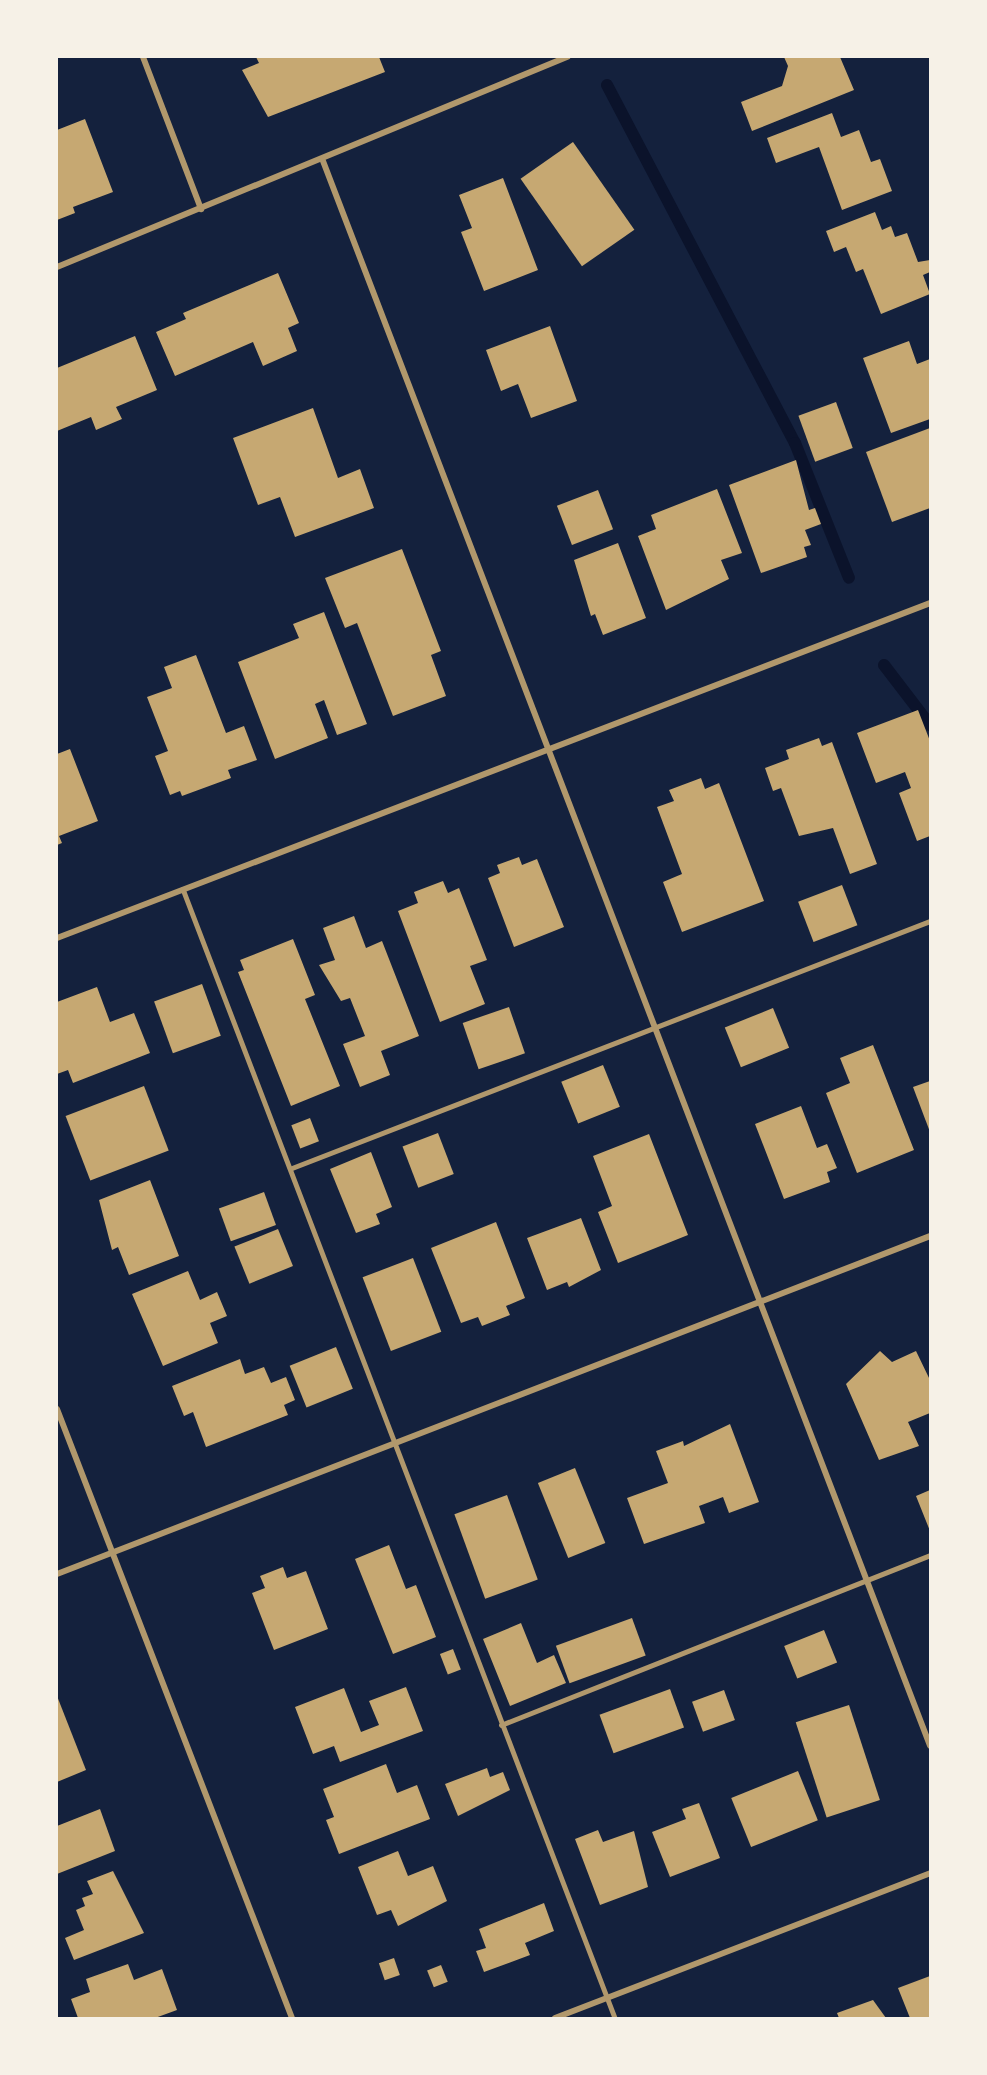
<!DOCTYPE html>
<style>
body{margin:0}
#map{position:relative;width:987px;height:2075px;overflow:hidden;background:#14213d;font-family:"Varela Round",sans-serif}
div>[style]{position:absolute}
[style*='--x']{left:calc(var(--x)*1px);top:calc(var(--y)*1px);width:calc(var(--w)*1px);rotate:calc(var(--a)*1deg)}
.stream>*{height:12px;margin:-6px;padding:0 6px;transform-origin:6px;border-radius:6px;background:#0b132b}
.building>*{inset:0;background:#c6a872;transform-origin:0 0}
.service>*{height:4.5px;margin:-2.25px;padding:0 2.25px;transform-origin:2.25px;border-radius:2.25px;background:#b1986c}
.minor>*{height:6px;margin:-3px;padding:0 3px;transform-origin:3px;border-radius:3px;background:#b1986c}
span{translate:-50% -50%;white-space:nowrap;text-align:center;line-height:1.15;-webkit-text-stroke:6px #f6f1e7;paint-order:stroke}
.frame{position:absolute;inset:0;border:58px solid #f6f1e7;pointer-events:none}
</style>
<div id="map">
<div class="stream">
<div style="--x:607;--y:85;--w:404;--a:62.3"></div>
<div style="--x:795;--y:443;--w:145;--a:68.2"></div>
<div style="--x:884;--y:665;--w:76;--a:52.5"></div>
</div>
<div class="building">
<div style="clip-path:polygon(256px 57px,379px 57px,385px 72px,268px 117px,242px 70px,259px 63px)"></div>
<div style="clip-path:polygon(784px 57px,840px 57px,854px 90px,752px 131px,741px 102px,782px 86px,788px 66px)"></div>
<div style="clip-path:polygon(832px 113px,841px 137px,859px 130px,871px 162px,880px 159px,892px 191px,842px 210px,819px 147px,776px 163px,767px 138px)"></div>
<div style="clip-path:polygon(85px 119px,113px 192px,73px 207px,75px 213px,57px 220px,57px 130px)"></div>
<div style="left:573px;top:142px;width:107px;height:64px;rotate:55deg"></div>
<div style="clip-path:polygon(503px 178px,538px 270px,484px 291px,461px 232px,472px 228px,459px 195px)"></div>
<div style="clip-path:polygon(875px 212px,882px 230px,891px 226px,895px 237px,907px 233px,918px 262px,930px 260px,930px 272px,923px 275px,930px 294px,881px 314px,863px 269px,856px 272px,846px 247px,834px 252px,826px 231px)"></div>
<div style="clip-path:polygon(278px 273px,299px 323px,288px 328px,297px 351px,263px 366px,253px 342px,175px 376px,156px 332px,186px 319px,183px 313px)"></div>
<div style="clip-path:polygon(550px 326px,577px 401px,531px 418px,518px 384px,501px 391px,486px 350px)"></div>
<div style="clip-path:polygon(135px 336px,157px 390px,116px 407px,122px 419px,96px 430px,91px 417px,57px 431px,57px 368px)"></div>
<div style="clip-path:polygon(909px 341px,917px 364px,930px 359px,930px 419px,891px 433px,863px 358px)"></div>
<div style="left:836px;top:402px;width:49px;height:40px;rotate:70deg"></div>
<div style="clip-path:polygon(313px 408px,338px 478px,360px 469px,374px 508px,295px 537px,280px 497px,258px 505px,233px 438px)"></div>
<div style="clip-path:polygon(930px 428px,930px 508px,892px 522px,866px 452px)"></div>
<div style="clip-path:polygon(796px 460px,809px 510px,815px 508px,821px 524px,805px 530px,811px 545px,804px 547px,807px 557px,761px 573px,729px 485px)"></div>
<div style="clip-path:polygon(717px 489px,742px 553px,721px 560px,729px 579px,666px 610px,638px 536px,656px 529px,651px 515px)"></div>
<div style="left:598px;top:490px;width:42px;height:44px;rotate:69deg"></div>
<div style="clip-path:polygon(618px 543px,646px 618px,603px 635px,595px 614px,591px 616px,574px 560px)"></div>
<div style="clip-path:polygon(402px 549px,441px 651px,431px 655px,446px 696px,393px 716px,357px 623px,345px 628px,325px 578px)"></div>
<div style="clip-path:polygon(324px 612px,367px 724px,337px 735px,324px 700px,315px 704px,328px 738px,275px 759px,238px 662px,299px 638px,293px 624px)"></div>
<div style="clip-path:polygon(196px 655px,226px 733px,244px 726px,257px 760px,228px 770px,231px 778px,182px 796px,180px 791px,170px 795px,155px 756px,168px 751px,147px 697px,172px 688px,164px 667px)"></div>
<div style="clip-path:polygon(918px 710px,930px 741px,930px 836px,917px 841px,899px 793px,911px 788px,905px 772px,876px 783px,857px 733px)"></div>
<div style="clip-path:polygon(819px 738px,822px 746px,832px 742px,877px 864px,850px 874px,833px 828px,799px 836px,781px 788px,773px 791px,765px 768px,789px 759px,786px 750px)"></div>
<div style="clip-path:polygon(70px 749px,98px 821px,59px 836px,62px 843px,57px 845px,57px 754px)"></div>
<div style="clip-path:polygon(701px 778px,705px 789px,719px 783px,764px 901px,682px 932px,663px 882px,682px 874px,657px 807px,674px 801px,669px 790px)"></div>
<div style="clip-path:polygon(519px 857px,522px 865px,537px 859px,564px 927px,514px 947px,488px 878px,500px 873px,497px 865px)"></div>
<div style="clip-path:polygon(443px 881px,448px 893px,459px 888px,487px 960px,470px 966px,485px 1004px,440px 1022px,398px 911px,418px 903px,414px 892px)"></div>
<div style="left:842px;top:885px;width:43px;height:47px;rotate:69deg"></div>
<div style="clip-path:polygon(354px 916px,366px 948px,382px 941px,419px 1036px,381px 1051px,390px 1075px,360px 1087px,343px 1044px,365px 1036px,350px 998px,341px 1001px,319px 965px,335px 960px,323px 928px)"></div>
<div style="clip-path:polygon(293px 939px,315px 995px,305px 999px,340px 1086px,291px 1106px,238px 972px,244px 970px,240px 960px)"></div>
<div style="left:202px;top:984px;width:55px;height:51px;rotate:70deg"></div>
<div style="clip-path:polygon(97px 987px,110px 1022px,134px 1013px,150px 1053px,73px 1083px,68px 1070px,57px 1074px,57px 1002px)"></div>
<div style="left:509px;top:1007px;width:49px;height:49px;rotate:71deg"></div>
<div style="left:773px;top:1008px;width:43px;height:52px;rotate:68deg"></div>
<div style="clip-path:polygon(873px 1045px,914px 1150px,857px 1173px,826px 1093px,850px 1083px,840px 1058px)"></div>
<div style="left:603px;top:1065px;width:45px;height:45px;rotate:68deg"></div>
<div style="clip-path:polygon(930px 1081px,930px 1132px,913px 1087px)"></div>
<div style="left:144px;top:1086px;width:69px;height:84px;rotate:69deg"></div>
<div style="clip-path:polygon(801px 1106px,817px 1148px,827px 1144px,837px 1168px,827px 1172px,830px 1182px,784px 1199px,755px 1124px)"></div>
<div style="left:310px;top:1118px;width:25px;height:20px;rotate:69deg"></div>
<div style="left:438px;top:1133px;width:44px;height:38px;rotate:69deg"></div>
<div style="clip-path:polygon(649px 1134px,688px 1235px,618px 1263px,598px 1212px,612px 1206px,593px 1156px)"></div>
<div style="clip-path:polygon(371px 1152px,392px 1207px,376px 1214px,380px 1224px,356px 1233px,330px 1169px)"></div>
<div style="clip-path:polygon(150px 1180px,179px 1256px,129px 1275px,118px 1247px,112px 1250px,99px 1200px)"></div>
<div style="left:264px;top:1192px;width:35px;height:48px;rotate:70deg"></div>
<div style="clip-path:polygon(581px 1218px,601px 1270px,569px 1287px,567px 1282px,547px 1290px,527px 1238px)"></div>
<div style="clip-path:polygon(496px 1222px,525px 1298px,506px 1306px,510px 1315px,482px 1326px,478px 1317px,461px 1323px,431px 1248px)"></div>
<div style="left:278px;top:1229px;width:40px;height:47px;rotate:68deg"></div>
<div style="left:413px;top:1258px;width:79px;height:54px;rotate:69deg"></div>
<div style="clip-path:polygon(188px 1271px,200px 1300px,217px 1292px,227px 1316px,210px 1323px,218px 1343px,163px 1366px,132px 1294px)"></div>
<div style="left:336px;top:1347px;width:45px;height:50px;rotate:68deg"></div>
<div style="clip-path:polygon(880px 1351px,892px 1362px,916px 1351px,930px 1380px,930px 1413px,908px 1422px,919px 1446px,879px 1460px,846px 1384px)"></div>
<div style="clip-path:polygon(240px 1359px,245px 1374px,264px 1367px,271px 1383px,286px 1377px,295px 1400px,284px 1405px,288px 1415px,206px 1447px,193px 1412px,184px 1416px,172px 1386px)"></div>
<div style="clip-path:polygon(730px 1424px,759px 1502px,729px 1513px,723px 1497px,699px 1506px,705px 1523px,644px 1544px,627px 1498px,668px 1483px,656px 1451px,683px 1441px,684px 1446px)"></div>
<div style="left:575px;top:1468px;width:81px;height:40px;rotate:68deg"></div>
<div style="clip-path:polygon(930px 1490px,930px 1531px,916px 1496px)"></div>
<div style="left:507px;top:1495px;width:90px;height:56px;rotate:70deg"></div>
<div style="clip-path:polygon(389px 1545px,406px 1589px,416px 1585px,436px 1637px,393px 1654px,355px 1559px)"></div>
<div style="clip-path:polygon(283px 1567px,287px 1578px,306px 1571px,328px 1629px,274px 1650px,252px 1593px,265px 1588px,260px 1576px)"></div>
<div style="left:632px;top:1618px;width:40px;height:81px;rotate:70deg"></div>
<div style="clip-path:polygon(521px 1623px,537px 1663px,554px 1655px,566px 1683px,510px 1706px,483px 1639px)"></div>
<div style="left:824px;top:1630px;width:35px;height:43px;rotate:68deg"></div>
<div style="left:453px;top:1649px;width:22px;height:14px;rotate:69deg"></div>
<div style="clip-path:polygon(406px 1687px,423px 1731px,340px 1762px,334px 1746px,313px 1754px,295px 1707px,344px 1688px,361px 1732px,379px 1725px,369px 1701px)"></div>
<div style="left:670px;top:1689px;width:41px;height:75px;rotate:70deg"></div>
<div style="left:724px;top:1690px;width:32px;height:34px;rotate:70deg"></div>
<div style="clip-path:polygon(57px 1696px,86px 1770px,57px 1782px)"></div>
<div style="left:849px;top:1705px;width:100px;height:56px;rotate:72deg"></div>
<div style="clip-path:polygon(386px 1764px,397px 1793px,417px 1785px,430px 1819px,339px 1854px,326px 1820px,334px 1817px,323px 1789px)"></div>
<div style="clip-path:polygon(487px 1768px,490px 1777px,503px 1772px,510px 1790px,458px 1816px,445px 1784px)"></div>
<div style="left:798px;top:1771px;width:53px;height:72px;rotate:68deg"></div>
<div style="clip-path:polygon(699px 1803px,720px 1858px,670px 1877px,652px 1832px,686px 1819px,682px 1809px)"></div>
<div style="clip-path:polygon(100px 1809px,115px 1851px,57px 1874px,57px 1826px)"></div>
<div style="clip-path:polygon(598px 1830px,603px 1842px,634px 1831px,648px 1887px,600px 1905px,575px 1839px)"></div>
<div style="clip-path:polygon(398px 1851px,408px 1876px,433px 1866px,447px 1901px,398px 1926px,391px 1910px,377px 1915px,358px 1867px)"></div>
<div style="clip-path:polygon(113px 1871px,144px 1933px,74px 1960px,65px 1938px,84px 1930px,76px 1910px,85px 1906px,82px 1898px,93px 1894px,87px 1881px)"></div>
<div style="clip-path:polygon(544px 1903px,554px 1931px,525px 1943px,530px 1955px,484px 1972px,476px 1951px,486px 1948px,479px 1929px)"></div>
<div style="left:394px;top:1958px;width:18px;height:16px;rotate:71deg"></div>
<div style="clip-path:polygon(128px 1964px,134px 1980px,162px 1969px,177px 2010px,155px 2018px,78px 2018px,71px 1999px,90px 1992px,86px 1979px)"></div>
<div style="left:441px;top:1965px;width:18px;height:15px;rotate:68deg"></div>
<div style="clip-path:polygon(930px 1976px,930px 2018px,910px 2018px,898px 1988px)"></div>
<div style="clip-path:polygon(873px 2000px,886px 2018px,839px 2018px,837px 2013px)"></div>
</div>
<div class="service">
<div style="--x:183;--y:889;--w:1209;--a:69.06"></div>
<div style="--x:292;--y:1168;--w:684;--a:-21.16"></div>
<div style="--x:501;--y:1725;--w:461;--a:-21.6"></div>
</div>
<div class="minor">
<div style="--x:143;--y:57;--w:163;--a:69.1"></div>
<div style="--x:323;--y:161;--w:1697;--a:69.04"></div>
<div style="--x:57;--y:267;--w:552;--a:-22.38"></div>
<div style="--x:57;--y:938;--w:935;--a:-20.99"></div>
<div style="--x:57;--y:1409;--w:653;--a:68.9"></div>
<div style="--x:57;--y:1574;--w:936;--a:-21.16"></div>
<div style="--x:555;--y:2018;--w:402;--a:-21.1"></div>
</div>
<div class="frame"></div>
</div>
